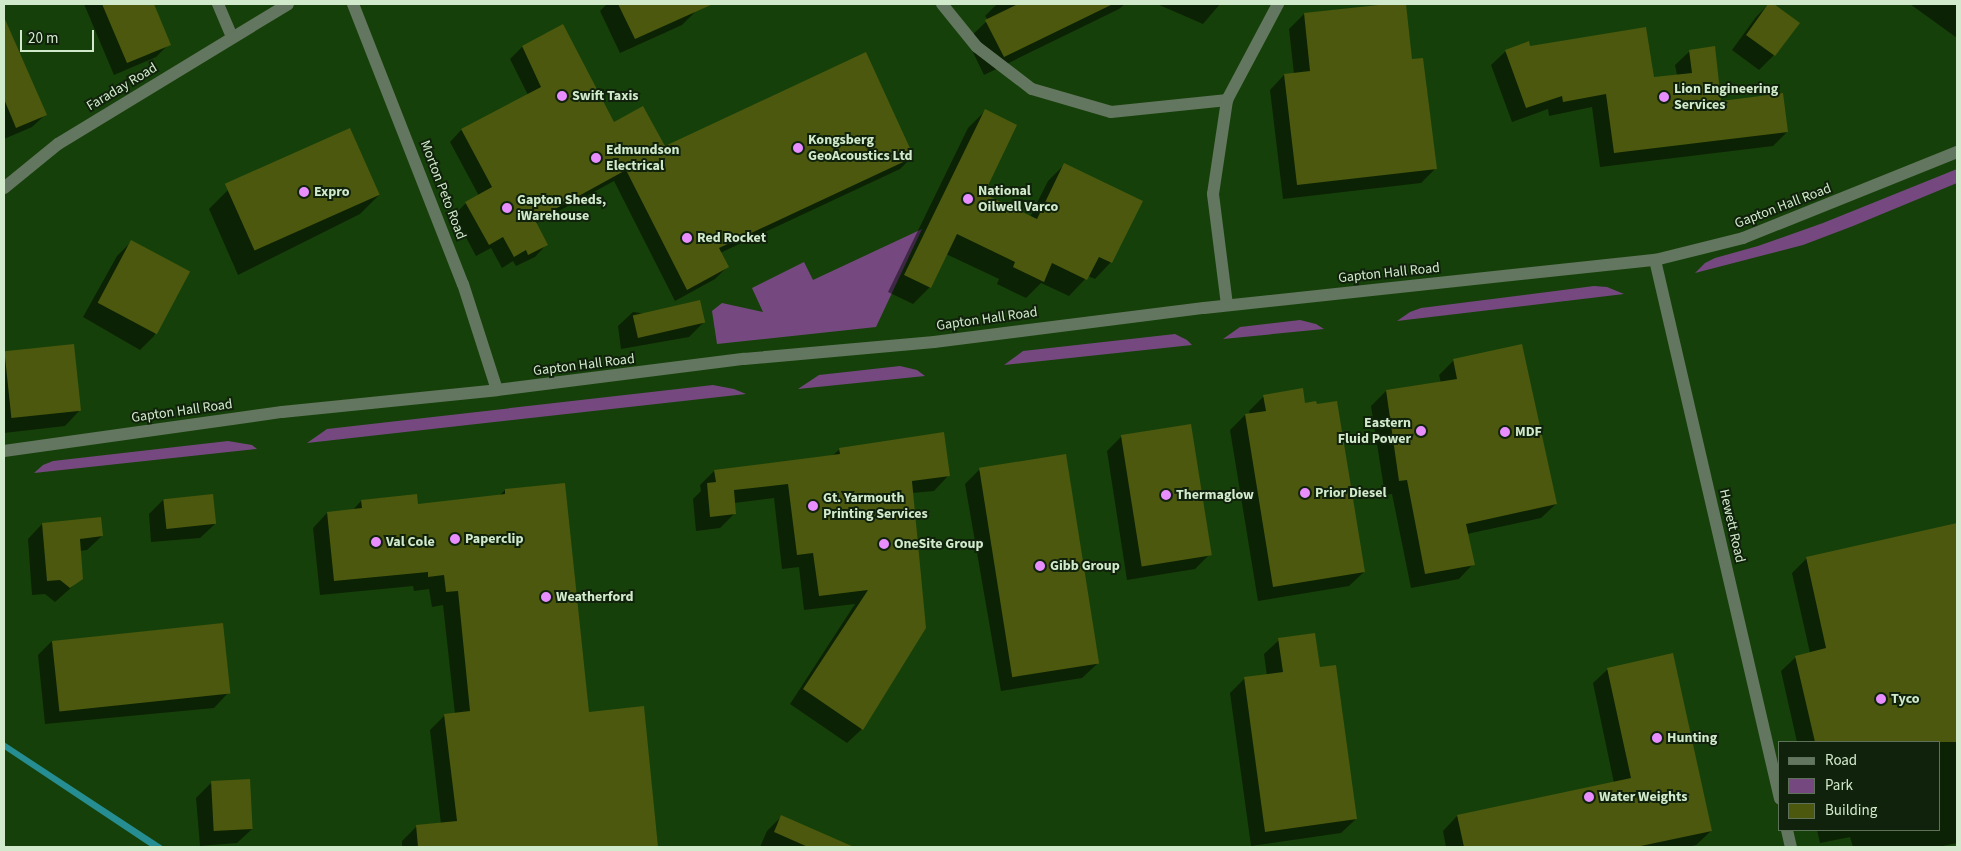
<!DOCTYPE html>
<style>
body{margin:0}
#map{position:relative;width:1961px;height:851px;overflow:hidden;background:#164009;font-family:"Source Sans 3",sans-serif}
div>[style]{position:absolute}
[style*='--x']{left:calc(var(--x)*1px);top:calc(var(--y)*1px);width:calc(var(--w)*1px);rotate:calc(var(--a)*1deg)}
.green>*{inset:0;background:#754980}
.water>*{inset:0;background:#268e92}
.shadow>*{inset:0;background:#0007}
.building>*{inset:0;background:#4b580e;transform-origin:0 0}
.minor>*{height:12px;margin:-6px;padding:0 6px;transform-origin:6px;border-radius:6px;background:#63765f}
.dots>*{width:14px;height:14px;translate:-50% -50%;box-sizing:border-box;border:2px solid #10220c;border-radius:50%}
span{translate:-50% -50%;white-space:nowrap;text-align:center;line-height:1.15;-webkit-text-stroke:4px #10220c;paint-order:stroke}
.street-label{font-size:14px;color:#d2eacc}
.poi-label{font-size:14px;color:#d2eacc;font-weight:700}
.left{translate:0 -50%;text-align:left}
.right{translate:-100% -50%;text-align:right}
.frame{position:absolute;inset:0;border:5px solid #d2eacc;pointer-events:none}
.legend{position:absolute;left:1778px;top:741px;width:162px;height:90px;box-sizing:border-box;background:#10220c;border:1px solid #5e7259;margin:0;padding:6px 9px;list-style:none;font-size:15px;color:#d2eacc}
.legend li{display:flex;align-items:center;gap:10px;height:25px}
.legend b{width:25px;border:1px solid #5e7259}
.scale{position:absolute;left:20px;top:30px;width:74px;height:22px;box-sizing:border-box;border:2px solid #d2eacc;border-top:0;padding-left:6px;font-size:15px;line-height:18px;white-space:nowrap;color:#d2eacc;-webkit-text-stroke:4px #10220c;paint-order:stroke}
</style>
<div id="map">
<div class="green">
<div style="clip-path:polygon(1957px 169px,1957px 183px,1853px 226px,1803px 245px,1695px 273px,1705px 263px,1715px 258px,1758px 246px,1823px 223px)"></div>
<div style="clip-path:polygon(922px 229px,876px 327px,717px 344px,712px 311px,722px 303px,763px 312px,752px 288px,804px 262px,813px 280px)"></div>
<div style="clip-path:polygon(1594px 286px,1607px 287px,1624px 294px,1397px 321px,1410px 312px,1421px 308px)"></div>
<div style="clip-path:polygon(1300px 320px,1316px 324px,1324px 329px,1223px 339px,1240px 327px)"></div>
<div style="clip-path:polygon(1175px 334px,1187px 340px,1192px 345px,1004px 365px,1023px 351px)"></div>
<div style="clip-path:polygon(900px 366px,917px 370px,925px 376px,798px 389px,819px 375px)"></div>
<div style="clip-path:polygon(713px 385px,734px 389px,746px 394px,307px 443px,327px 429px)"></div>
<div style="clip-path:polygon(228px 441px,252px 445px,257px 449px,34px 473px,43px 465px,53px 461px)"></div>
</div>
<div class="water">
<div style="clip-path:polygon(4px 742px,164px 847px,151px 847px,4px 749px)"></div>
</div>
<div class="shadow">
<div style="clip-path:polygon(84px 4px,152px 4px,169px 44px,156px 57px,114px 75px)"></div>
<div style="clip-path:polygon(607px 4px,694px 4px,697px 10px,682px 25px,620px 53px,600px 11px)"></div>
<div style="clip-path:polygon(997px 4px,1125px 4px,1119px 9px,984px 75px,967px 40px,988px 20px,985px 16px)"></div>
<div style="clip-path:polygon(1157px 4px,1220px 4px,1203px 24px)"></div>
<div style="clip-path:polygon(1405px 4px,1411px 60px,1436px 168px,1421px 183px,1283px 199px,1270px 90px,1284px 75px,1294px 74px,1289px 29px,1304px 14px)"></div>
<div style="clip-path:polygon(1769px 4px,1798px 23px,1774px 55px,1759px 70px,1732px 50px,1756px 17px)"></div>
<div style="clip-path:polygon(1910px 4px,1957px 4px,1957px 38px)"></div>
<div style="clip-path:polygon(4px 20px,45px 115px,32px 127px,4px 139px)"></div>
<div style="clip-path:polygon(562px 26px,613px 124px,664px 148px,912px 157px,900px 169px,720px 253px,727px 267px,715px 279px,675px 301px,614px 181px,535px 224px,546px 245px,535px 257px,516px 266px,513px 261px,502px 268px,491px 248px,476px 256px,454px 215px,466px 203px,479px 196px,450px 142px,461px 130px,528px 95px,510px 59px,522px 47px)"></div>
<div style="clip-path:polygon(1529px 47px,1653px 78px,1677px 75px,1675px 65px,1690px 51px,1720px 102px,1787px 132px,1773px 146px,1600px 167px,1592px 107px,1549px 116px,1548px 109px,1512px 122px,1491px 65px,1506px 51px)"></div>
<div style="clip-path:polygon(985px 111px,982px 195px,1030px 217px,1048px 181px,1065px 164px,1111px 262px,1095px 279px,1088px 276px,1069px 296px,1041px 283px,1026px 298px,997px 284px,999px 279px,946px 254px,930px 287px,913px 304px,888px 292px,968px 128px)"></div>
<div style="clip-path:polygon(228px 190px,379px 195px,360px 214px,238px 275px,209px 209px)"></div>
<div style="clip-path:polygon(131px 242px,188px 271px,154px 336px,140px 350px,83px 317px,117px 256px)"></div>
<div style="clip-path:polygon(633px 312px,704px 322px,689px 337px,621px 349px,618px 326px)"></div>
<div style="clip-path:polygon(73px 346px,79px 411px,65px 426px,4px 433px,4px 354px)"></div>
<div style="clip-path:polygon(1454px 360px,1556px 504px,1541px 518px,1467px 534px,1473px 564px,1459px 579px,1411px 588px,1392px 494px,1385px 495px,1371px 406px,1386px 391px,1441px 383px,1439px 375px)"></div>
<div style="clip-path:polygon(1264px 396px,1304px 404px,1364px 572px,1349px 586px,1258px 601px,1230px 430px,1245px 415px,1250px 415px,1249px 411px)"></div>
<div style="clip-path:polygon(1122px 436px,1210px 554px,1195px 569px,1127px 580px,1107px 451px)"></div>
<div style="clip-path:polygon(840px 449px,948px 476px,934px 491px,912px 493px,862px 729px,847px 743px,790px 704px,855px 604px,804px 610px,799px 567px,782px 569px,774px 498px,734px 503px,735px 513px,720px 528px,696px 531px,693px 499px,701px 491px,700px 485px,714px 471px,832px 456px)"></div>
<div style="clip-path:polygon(979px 470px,1097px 664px,1082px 678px,1001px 691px,965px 484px)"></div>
<div style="clip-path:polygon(505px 490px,587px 713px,643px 708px,657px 847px,402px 847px,402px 841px,416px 827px,441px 824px,430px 730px,445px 715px,455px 714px,443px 605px,432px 607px,429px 589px,414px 591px,413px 586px,320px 595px,313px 528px,327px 513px,352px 511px,361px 501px,417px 506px,499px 496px)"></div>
<div style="clip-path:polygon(164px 499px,215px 524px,200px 538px,151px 542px,149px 514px)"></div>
<div style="clip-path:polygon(42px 524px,102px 536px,87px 550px,80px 551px,82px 578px,55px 602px,45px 594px,32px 595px,28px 539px)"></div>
<div style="clip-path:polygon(1957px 524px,1957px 843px,1938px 847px,1853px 847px,1850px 837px,1820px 843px,1817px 830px,1940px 830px,1940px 742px,1797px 742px,1781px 671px,1796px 657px,1810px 653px,1792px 573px,1807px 558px)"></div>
<div style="clip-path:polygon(1279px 640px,1319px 669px,1356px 819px,1341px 833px,1251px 846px,1230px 693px,1245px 678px,1267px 676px,1264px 654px)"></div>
<div style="clip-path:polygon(52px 641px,228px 693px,214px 708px,45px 724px,38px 655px)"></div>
<div style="clip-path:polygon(1608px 669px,1711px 831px,1696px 845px,1688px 847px,1446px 847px,1443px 831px,1457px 816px,1614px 783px,1593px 683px)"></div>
<div style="clip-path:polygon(211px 783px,252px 829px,237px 843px,200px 846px,196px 798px)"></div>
<div style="clip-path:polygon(782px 816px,851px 847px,760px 847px,767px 831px)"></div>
</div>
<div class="building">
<div style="clip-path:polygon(102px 4px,154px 4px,171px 45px,127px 63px)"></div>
<div style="clip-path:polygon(618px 4px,713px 4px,635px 39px)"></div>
<div style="clip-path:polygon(1018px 4px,1113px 4px,1004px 57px,985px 20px)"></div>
<div style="clip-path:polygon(1388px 4px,1406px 4px,1412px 59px,1423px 58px,1437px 169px,1297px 185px,1284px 74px,1310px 71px,1304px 13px)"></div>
<div style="clip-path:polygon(1768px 4px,1774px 4px,1800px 23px,1775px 56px,1746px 35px)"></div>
<div style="clip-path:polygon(4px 17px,47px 115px,16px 128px,4px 99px)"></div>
<div style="clip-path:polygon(563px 24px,614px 122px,643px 106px,665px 146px,866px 52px,914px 157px,719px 248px,729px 267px,687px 290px,626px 170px,535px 220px,548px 245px,528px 255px,526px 250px,514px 257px,503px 237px,489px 245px,465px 202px,492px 187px,461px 129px,541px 87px,522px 46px)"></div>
<div style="clip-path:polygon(1646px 27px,1654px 77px,1692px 73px,1689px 50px,1715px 46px,1721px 101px,1783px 93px,1788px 132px,1614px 153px,1606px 94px,1563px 102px,1562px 96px,1526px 108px,1505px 50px,1529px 41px,1530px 46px)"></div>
<div style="clip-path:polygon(985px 109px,1017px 125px,984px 194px,1037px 219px,1064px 163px,1143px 201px,1112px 263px,1099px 257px,1087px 280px,1052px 263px,1044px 282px,1013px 267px,1015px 262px,957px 234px,931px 288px,904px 275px)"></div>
<div style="left:350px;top:128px;width:73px;height:137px;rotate:66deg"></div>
<div style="left:131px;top:240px;width:67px;height:71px;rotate:28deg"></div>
<div style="left:700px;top:300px;width:23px;height:69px;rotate:77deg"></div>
<div style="left:74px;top:344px;width:67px;height:70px;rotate:84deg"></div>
<div style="clip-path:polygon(1522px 344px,1557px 504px,1466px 524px,1475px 565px,1425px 574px,1407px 480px,1399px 481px,1386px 390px,1457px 379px,1453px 359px)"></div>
<div style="clip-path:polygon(1303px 388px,1305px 403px,1316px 401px,1317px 404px,1337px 401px,1365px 572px,1273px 587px,1245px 414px,1266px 411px,1263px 395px)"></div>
<div style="left:1191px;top:424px;width:133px;height:71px;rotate:81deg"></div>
<div style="clip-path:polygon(944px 432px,950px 476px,912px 481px,926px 628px,863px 730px,803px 689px,868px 590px,819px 596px,813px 553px,797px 555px,788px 484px,734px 490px,736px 514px,710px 517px,707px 483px,716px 482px,714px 470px,840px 454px,839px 448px)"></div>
<div style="left:1066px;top:454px;width:212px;height:88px;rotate:81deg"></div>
<div style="clip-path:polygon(565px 483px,589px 712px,644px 706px,658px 847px,418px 847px,416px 825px,457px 821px,444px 714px,470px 711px,458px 591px,446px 592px,444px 575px,428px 577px,428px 572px,334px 581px,327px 512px,362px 508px,361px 500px,417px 494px,418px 504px,505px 494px,505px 489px)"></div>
<div style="left:213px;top:494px;width:30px;height:50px;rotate:84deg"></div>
<div style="clip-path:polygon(101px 517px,103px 536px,80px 539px,83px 579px,70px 588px,60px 580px,47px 581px,42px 523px)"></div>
<div style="clip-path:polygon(1957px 523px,1957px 742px,1815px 742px,1795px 656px,1826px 648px,1806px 557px)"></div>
<div style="left:223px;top:623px;width:71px;height:172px;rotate:84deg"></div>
<div style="clip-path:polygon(1315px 633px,1320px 667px,1336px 665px,1357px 819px,1265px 832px,1244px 677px,1283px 672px,1278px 638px)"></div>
<div style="clip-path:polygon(1673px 653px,1712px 831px,1636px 847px,1464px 847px,1457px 815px,1631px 778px,1607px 668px)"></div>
<div style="left:250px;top:779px;width:50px;height:39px;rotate:87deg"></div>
<div style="clip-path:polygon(781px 815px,854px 847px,808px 847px,774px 832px)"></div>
</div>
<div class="minor">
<div style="--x:218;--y:4;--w:36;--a:67"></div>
<div style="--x:353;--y:4;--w:301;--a:68.6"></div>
<div style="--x:463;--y:284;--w:111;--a:72.2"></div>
<div style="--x:942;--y:4;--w:55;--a:50.9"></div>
<div style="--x:977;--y:47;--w:69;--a:37.4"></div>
<div style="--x:1032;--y:89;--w:82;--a:16.2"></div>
<div style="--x:1111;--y:112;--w:117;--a:-5.9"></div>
<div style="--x:4;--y:188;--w:70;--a:-39.2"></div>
<div style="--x:58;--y:144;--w:269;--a:-31.3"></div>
<div style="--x:1655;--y:260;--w:553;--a:76.94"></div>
<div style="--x:1227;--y:305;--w:112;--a:-97.2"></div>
<div style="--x:1213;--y:194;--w:95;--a:-81.5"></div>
<div style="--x:1227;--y:100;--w:109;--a:-62"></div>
<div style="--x:4;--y:451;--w:281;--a:-8"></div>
<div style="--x:282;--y:412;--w:216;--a:-5.8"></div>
<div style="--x:497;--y:390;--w:249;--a:-7.2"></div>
<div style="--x:744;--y:359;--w:191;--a:-5.1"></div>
<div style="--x:934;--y:342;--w:272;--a:-7.2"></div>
<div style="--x:1204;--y:308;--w:454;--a:-6.1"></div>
<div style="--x:1655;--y:260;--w:91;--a:-14"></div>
<div style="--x:1743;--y:238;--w:231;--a:-21.9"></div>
<div style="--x:1787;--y:830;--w:17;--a:77"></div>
</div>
<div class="dots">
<div style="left:562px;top:96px;background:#e88eff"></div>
<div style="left:1664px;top:97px;background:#e88eff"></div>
<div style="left:798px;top:148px;background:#e88eff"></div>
<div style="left:596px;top:158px;background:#e88eff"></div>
<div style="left:304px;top:192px;background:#e88eff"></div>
<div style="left:968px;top:199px;background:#e88eff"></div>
<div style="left:507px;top:208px;background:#e88eff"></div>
<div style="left:687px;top:238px;background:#e88eff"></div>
<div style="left:1421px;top:431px;background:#e88eff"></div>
<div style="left:1505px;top:432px;background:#e88eff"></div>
<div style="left:1305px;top:493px;background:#e88eff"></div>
<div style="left:1166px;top:495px;background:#e88eff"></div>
<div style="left:813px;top:506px;background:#e88eff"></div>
<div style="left:455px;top:539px;background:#e88eff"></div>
<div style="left:376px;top:542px;background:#e88eff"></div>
<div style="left:884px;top:544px;background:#e88eff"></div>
<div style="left:1040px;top:566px;background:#e88eff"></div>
<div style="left:546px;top:597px;background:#e88eff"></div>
<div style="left:1881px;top:699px;background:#e88eff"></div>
<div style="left:1657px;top:738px;background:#e88eff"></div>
<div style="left:1589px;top:797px;background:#e88eff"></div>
</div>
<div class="street-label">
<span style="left:122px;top:87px;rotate:-31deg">Faraday Road</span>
<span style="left:443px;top:190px;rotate:69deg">Morton Peto Road</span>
<span style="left:1783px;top:206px;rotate:-21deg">Gapton Hall Road</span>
<span style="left:1389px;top:273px;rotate:-6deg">Gapton Hall Road</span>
<span style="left:987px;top:319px;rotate:-8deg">Gapton Hall Road</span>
<span style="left:584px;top:365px;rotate:-7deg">Gapton Hall Road</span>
<span style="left:182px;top:411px;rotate:-8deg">Gapton Hall Road</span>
<span style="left:1732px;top:526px;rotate:77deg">Hewett Road</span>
</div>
<div class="poi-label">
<span class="left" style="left:1674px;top:97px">Lion Engineering<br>Services</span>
<span class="left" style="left:572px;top:96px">Swift Taxis</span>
<span class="left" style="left:808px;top:148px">Kongsberg<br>GeoAcoustics Ltd</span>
<span class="left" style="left:606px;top:158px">Edmundson<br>Electrical</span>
<span class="left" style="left:978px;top:199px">National<br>Oilwell Varco</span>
<span class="left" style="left:314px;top:192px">Expro</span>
<span class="left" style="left:517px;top:208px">Gapton Sheds,<br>iWarehouse</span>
<span class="left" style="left:697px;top:238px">Red Rocket</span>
<span class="right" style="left:1411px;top:431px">Eastern<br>Fluid Power</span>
<span class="left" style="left:1515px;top:432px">MDF</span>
<span class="left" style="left:1315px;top:493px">Prior Diesel</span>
<span class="left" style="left:1176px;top:495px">Thermaglow</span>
<span class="left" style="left:823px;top:506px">Gt. Yarmouth<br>Printing Services</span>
<span class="left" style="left:465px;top:539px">Paperclip</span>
<span class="left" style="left:386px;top:542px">Val Cole</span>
<span class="left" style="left:894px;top:544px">OneSite Group</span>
<span class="left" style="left:1050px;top:566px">Gibb Group</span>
<span class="left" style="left:556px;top:597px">Weatherford</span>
<span class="left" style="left:1891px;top:699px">Tyco</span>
<span class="left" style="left:1667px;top:738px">Hunting</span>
<span class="left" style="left:1599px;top:797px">Water Weights</span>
</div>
<div class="frame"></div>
<ul class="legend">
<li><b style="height:6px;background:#63765f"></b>Road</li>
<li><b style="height:14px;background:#754980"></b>Park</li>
<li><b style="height:14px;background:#4b580e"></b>Building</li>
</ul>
<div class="scale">20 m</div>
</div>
